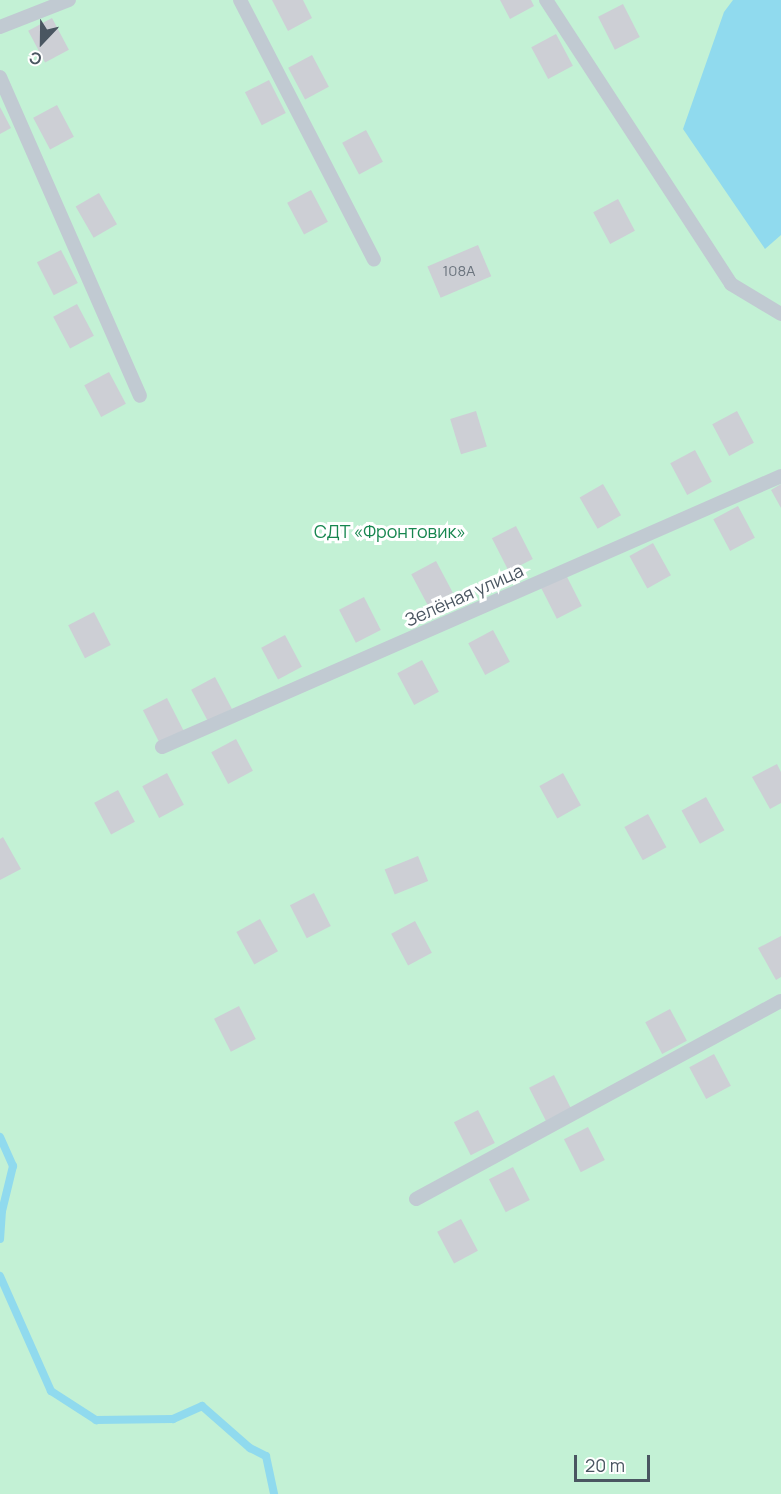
<!DOCTYPE html>
<meta charset="utf-8">
<style>
body{margin:0}
#map{position:relative;width:781px;height:1494px;overflow:hidden;background:#f5f3f3;font-family:Manrope,sans-serif}
div>[style]{position:absolute}
[style*='--x']{left:calc(var(--x)*1px);top:calc(var(--y)*1px);width:calc(var(--w)*1px);rotate:calc(var(--a)*1deg)}
.green>*{inset:0;background:#c3f1d5;transform-origin:0 0}
.water>*{inset:0;background:#90daee}
.stream>*{height:8px;margin:-4px;padding:0 4px;transform-origin:4px;border-radius:4px;background:#90daee}
.building>*{inset:0;background:#cdcfd5;transform-origin:0 0}
.service>*{height:14px;margin:-7px;padding:0 7px;transform-origin:7px;border-radius:7px;background:#c1cad2}
span{translate:-50% -50%;white-space:nowrap;text-align:center;line-height:1.15;-webkit-text-stroke:6px #fff;paint-order:stroke}
.number-label{font-size:15px;color:#6b747e}
.number-label span{-webkit-text-stroke-width:0}
.park-label{font-size:18px;color:#17864f}
.street-label{font-size:18px;color:#4a5661}
.north{position:absolute;left:12px;top:12px;width:60px;height:60px;-webkit-text-stroke:4px #fff;paint-order:stroke;rotate:202deg;font-size:16px;font-weight:700;line-height:24px;text-align:center;color:#4a5661}
.north::after{content:'';display:block;margin:auto;width:21px;height:27px;background:#4a5661;clip-path:polygon(50% 0,100% 100%,50% 72%,0 100%)}
.scale{position:absolute;left:574px;top:1455px;width:76px;height:27px;box-sizing:border-box;border:3px solid #4a5661;border-top:0;padding-left:8px;font-size:18px;line-height:21px;white-space:nowrap;color:#4a5661;-webkit-text-stroke:4px #fff;paint-order:stroke}
</style>
<div id="map">
<div class="green">
<div style="left:0;top:0;width:781px;height:1494px"></div>
</div>
<div class="water">
<div style="clip-path:polygon(733px 0,781px 0,781px 235px,765px 249px,683px 129px,724px 12px)"></div>
</div>
<div class="stream">
<div style="--x:0;--y:1137;--w:32;--a:66"></div>
<div style="--x:13;--y:1166;--w:46;--a:103.7"></div>
<div style="--x:2;--y:1211;--w:28;--a:94"></div>
<div style="--x:0;--y:1276;--w:126;--a:66.1"></div>
<div style="--x:51;--y:1391;--w:54;--a:32.8"></div>
<div style="--x:96;--y:1420;--w:77;--a:-0.7"></div>
<div style="--x:173;--y:1419;--w:32;--a:-24"></div>
<div style="--x:202;--y:1406;--w:64;--a:41.2"></div>
<div style="--x:250;--y:1448;--w:18;--a:27"></div>
<div style="--x:266;--y:1456;--w:39;--a:78"></div>
</div>
<div class="building">
<div style="clip-path:polygon(272px 0,303px 0,312px 18px,288px 31px)"></div>
<div style="clip-path:polygon(500px 0,531px 0,534px 6px,510px 19px)"></div>
<div style="left:623px;top:4px;width:37px;height:28px;rotate:63deg"></div>
<div style="left:52px;top:18px;width:36px;height:27px;rotate:62deg"></div>
<div style="left:556px;top:34px;width:36px;height:28px;rotate:62deg"></div>
<div style="left:312px;top:55px;width:36px;height:27px;rotate:62deg"></div>
<div style="left:269px;top:80px;width:37px;height:27px;rotate:63deg"></div>
<div style="left:57px;top:105px;width:36px;height:27px;rotate:62deg"></div>
<div style="clip-path:polygon(0 107px,11px 128px,0 134px)"></div>
<div style="left:366px;top:130px;width:36px;height:27px;rotate:62deg"></div>
<div style="left:311px;top:190px;width:36px;height:27px;rotate:62deg"></div>
<div style="left:99px;top:193px;width:36px;height:27px;rotate:60deg"></div>
<div style="left:618px;top:199px;width:36px;height:28px;rotate:62deg"></div>
<div style="left:478px;top:245px;width:34px;height:55px;rotate:67deg"></div>
<div style="left:61px;top:250px;width:37px;height:27px;rotate:63deg"></div>
<div style="left:77px;top:304px;width:36px;height:27px;rotate:62deg"></div>
<div style="left:109px;top:372px;width:36px;height:28px;rotate:62deg"></div>
<div style="left:476px;top:411px;width:37px;height:27px;rotate:73deg"></div>
<div style="left:737px;top:411px;width:36px;height:28px;rotate:62deg"></div>
<div style="left:695px;top:450px;width:36px;height:28px;rotate:62deg"></div>
<div style="left:603px;top:484px;width:36px;height:27px;rotate:60deg"></div>
<div style="clip-path:polygon(781px 484px,781px 508px,771px 490px)"></div>
<div style="left:738px;top:506px;width:36px;height:28px;rotate:62deg"></div>
<div style="left:516px;top:526px;width:37px;height:27px;rotate:63deg"></div>
<div style="left:653px;top:543px;width:37px;height:27px;rotate:61deg"></div>
<div style="left:436px;top:561px;width:36px;height:28px;rotate:62deg"></div>
<div style="left:565px;top:573px;width:37px;height:28px;rotate:63deg"></div>
<div style="left:364px;top:597px;width:37px;height:28px;rotate:63deg"></div>
<div style="left:94px;top:612px;width:37px;height:29px;rotate:63deg"></div>
<div style="left:493px;top:630px;width:36px;height:28px;rotate:62deg"></div>
<div style="left:285px;top:635px;width:36px;height:27px;rotate:62deg"></div>
<div style="left:422px;top:660px;width:36px;height:28px;rotate:62deg"></div>
<div style="left:215px;top:677px;width:36px;height:27px;rotate:62deg"></div>
<div style="left:167px;top:698px;width:37px;height:27px;rotate:63deg"></div>
<div style="left:236px;top:739px;width:36px;height:28px;rotate:62deg"></div>
<div style="clip-path:polygon(777px 764px,781px 772px,781px 803px,770px 809px,752px 777px)"></div>
<div style="left:167px;top:773px;width:36px;height:28px;rotate:62deg"></div>
<div style="left:563px;top:773px;width:37px;height:27px;rotate:61deg"></div>
<div style="left:118px;top:790px;width:36px;height:27px;rotate:62deg"></div>
<div style="left:706px;top:797px;width:38px;height:28px;rotate:61deg"></div>
<div style="left:648px;top:814px;width:38px;height:27px;rotate:61deg"></div>
<div style="clip-path:polygon(3px 837px,21px 869px,0 880px,0 839px)"></div>
<div style="left:418px;top:856px;width:27px;height:36px;rotate:68deg"></div>
<div style="left:314px;top:893px;width:37px;height:27px;rotate:63deg"></div>
<div style="left:260px;top:919px;width:37px;height:27px;rotate:61deg"></div>
<div style="left:415px;top:921px;width:36px;height:27px;rotate:62deg"></div>
<div style="clip-path:polygon(781px 936px,781px 977px,776px 980px,758px 948px)"></div>
<div style="left:239px;top:1006px;width:37px;height:28px;rotate:63deg"></div>
<div style="left:670px;top:1009px;width:36px;height:28px;rotate:62deg"></div>
<div style="left:714px;top:1054px;width:36px;height:28px;rotate:62deg"></div>
<div style="left:554px;top:1075px;width:37px;height:28px;rotate:63deg"></div>
<div style="left:478px;top:1110px;width:37px;height:27px;rotate:63deg"></div>
<div style="left:588px;top:1127px;width:37px;height:27px;rotate:63deg"></div>
<div style="left:513px;top:1167px;width:37px;height:27px;rotate:63deg"></div>
<div style="left:461px;top:1219px;width:36px;height:27px;rotate:62deg"></div>
</div>
<div class="service">
<div style="--x:240;--y:0;--w:292;--a:62.7"></div>
<div style="--x:546;--y:0;--w:339;--a:56.9"></div>
<div style="--x:731;--y:284;--w:58;--a:31"></div>
<div style="--x:0;--y:27;--w:74;--a:-21.4"></div>
<div style="--x:0;--y:77;--w:348;--a:66.3"></div>
<div style="--x:162;--y:747;--w:676;--a:-23.64"></div>
<div style="--x:416;--y:1199;--w:415;--a:-28.5"></div>
</div>
<div class="number-label">
<span style="left:459px;top:271px">108А</span>
</div>
<div class="park-label">
<span style="left:390px;top:531px">СДТ «Фронтовик»</span>
</div>
<div class="street-label">
<span style="left:464px;top:595px;rotate:-24deg">Зелёная улица</span>
</div>
<div class="north">С</div>
<div class="scale">20 m</div>
</div>
